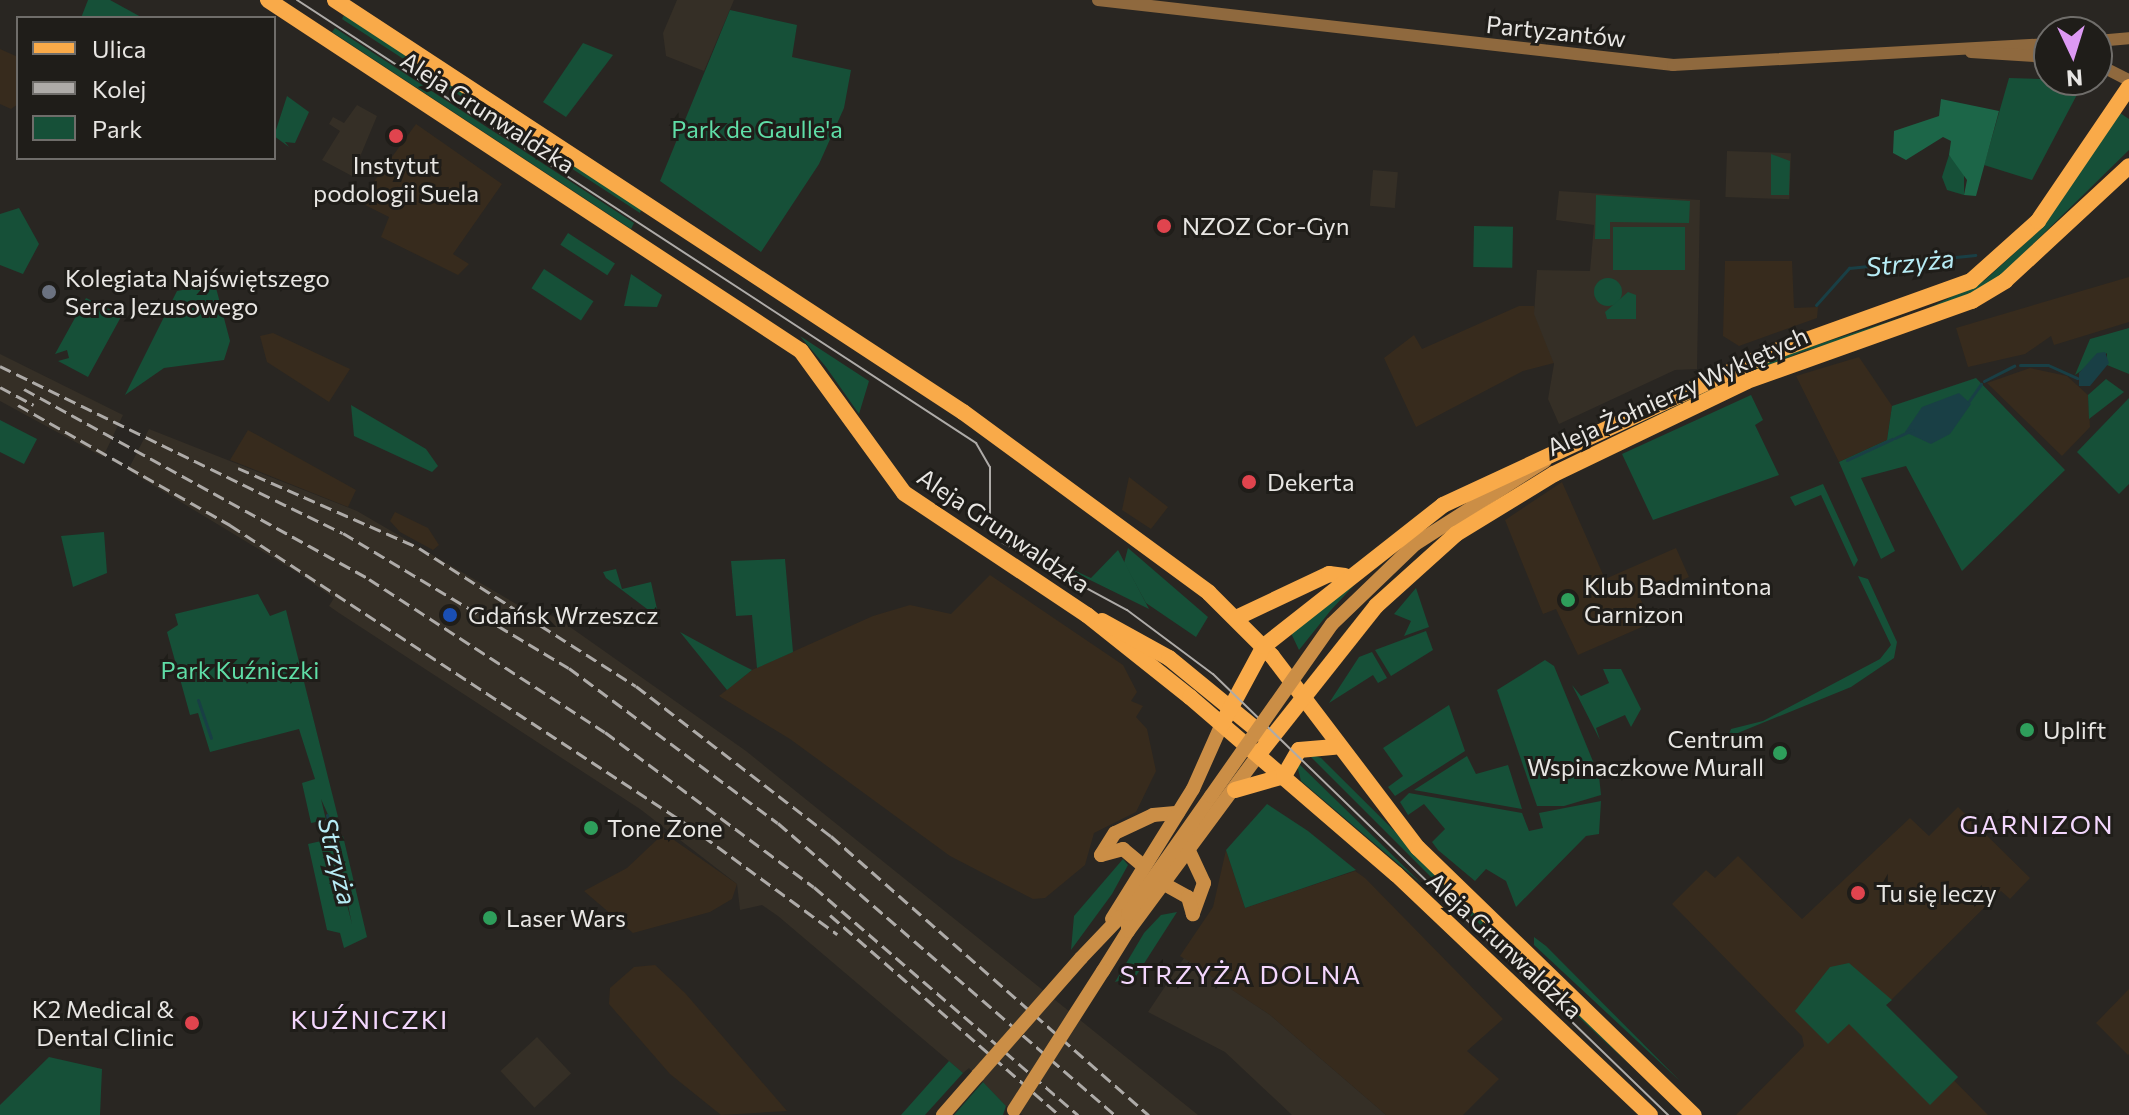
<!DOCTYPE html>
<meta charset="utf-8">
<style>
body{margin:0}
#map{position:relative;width:2129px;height:1115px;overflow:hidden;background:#292622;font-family:Commissioner,sans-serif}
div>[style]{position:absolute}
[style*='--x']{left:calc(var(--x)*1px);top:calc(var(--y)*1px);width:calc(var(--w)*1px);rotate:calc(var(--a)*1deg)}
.commercial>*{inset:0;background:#372b1d}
.built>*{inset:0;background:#352f26;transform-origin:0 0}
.green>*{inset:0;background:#165038;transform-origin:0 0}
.round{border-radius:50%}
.forest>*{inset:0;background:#1c6648}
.water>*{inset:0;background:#193f45}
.stream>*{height:3px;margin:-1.5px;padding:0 1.5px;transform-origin:1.5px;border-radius:1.5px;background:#193f45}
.tertiary>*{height:12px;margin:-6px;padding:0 6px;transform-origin:6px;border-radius:6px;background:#8f693e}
.secondary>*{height:14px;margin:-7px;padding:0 7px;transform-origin:7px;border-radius:7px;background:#cb8e46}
.primary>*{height:16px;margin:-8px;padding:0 8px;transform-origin:8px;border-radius:8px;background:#f9aa49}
.tram>*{height:2px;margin:-1px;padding:0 1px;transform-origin:1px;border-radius:1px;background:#aeaba8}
.rail>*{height:3px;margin-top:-1.5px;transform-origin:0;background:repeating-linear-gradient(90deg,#aeaba8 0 12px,transparent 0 18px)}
.secondary-bridge>*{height:14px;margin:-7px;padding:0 7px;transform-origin:7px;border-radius:7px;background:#cb8e46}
.dots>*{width:22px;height:22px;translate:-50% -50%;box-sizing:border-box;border:4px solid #1f1d19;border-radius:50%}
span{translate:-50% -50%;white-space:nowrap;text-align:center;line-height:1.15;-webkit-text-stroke:6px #1f1d19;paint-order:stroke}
.street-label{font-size:24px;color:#e8e6e3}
.park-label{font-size:24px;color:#5fdea7}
.poi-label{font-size:24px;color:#e8e6e3}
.left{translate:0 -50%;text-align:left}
.right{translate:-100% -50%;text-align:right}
.water-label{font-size:26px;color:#b7ecf5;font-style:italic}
.neighbourhood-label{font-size:26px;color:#f4d7fe;letter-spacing:2px}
.legend{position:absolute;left:16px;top:16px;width:260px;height:144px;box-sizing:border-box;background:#1f1d19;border:2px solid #6f6d6a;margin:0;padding:10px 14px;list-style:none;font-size:24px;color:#e8e6e3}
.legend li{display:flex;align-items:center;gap:16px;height:40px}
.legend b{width:40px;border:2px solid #6f6d6a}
.north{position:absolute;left:2033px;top:16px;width:80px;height:80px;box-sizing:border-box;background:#1f1d19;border:2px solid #6f6d6a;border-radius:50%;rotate:176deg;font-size:22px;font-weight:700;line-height:32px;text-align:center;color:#e8e6e3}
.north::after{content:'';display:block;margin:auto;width:28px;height:36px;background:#dd99f4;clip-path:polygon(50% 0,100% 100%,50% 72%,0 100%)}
</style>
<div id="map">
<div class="commercial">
<div style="clip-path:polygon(0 49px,18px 57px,18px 104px,11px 109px,0 104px)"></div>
<div style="clip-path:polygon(416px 124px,502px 184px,453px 254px,469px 264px,458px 275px,381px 237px,389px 217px,359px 202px)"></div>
<div style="clip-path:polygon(1725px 261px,1792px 261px,1794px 308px,1818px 307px,1817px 318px,1739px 346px,1723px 336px)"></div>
<div style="clip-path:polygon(2129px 277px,2129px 322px,2054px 345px,2051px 336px,2025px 354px,1968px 367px,1956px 328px)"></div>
<div style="clip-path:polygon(1519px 306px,1534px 306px,1554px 363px,1523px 371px,1416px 427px,1384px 358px,1414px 335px,1422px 349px)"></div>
<div style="clip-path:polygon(273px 333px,350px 369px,329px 402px,267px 362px,260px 336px)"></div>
<div style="clip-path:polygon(1859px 357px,1892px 406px,1887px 440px,1839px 462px,1796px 376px)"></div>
<div style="clip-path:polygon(2030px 368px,2067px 376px,2088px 395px,2090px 427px,2062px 456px,1987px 383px)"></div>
<div style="clip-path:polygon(248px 430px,356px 490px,348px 507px,230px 460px)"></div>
<div style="clip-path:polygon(1129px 477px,1168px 507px,1151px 529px,1122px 510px)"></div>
<div style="clip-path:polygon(1562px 482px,1605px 579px,1676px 548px,1689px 577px,1640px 598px,1651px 623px,1578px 655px,1556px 609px,1543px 614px,1505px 520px)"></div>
<div style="clip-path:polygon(395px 512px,428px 528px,439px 545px,433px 550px,400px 532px,390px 521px)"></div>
<div style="clip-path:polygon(990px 575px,1123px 665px,1137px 692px,1131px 701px,1143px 706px,1136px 717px,1147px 729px,1156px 771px,1136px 812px,1094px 833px,1085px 865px,1045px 898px,1033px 899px,950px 856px,790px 739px,719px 696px,752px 670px,873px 616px,910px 605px,951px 614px)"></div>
<div style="clip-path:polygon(1958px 807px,2030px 878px,2010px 899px,2001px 891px,1883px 1008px,1988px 1115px,1736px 1115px,1804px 1046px,1802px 1036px,1672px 904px,1706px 870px,1715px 878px,1738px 856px,1802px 919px,1910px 818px,1929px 836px)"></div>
<div style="clip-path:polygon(664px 833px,737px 884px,732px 899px,710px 912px,633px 933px,584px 891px,627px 868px)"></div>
<div style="clip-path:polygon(1226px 850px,1245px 908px,1355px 871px,1365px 878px,1503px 1019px,1467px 1051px,1499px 1079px,1463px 1115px,1386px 1115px,1270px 1015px,1180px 956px,1213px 907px)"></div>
<div style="clip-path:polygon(655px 965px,685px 993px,787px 1111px,721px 1115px,670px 1074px,609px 1004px,610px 988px,634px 967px)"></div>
<div style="clip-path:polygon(2129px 989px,2129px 1054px,2128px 1055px,2096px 1023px)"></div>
</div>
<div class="built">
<div style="clip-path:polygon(677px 0,734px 0,704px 71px,666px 56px,663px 33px)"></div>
<div style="clip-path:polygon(357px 105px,377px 116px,352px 176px,322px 160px,340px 131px,329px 124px,333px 117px,344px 123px)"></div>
<div style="left:1727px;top:151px;width:64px;height:46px;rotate:2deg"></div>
<div style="left:1373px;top:170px;width:25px;height:36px;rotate:5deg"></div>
<div style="clip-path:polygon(1559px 191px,1700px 200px,1697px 369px,1675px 370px,1559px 424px,1548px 399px,1554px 364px,1534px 314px,1537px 270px,1590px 271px,1594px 225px,1556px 220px)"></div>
<div style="clip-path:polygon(0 354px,123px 415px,103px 457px,0 401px)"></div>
<div style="clip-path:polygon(149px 429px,357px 511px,542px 619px,547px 613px,563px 622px,746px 751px,1198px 1115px,1023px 1115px,1006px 1106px,969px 1068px,963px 1073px,778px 916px,762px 905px,740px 910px,737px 884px,640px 809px,339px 613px,329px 606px,334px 598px,298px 573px,128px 470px)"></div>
<div style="clip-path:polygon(1184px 958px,1270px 1015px,1386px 1115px,1292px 1115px,1225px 1052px,1148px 1012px)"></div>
<div style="left:537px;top:1037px;width:50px;height:50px;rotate:47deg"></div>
</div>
<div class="green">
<div style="clip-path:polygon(88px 0,110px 0,141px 17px,81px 18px)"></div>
<div style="clip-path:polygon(730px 10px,797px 25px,792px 57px,851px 70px,844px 108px,819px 164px,761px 252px,660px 181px)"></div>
<div style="clip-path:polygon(344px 15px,642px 208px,640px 213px,342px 19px)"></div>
<div style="clip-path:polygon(335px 28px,634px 223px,631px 229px,332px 32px)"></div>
<div style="clip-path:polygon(583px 43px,613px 55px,566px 117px,543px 102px)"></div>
<div style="clip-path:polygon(2009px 78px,2076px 80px,2081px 87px,2032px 180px,1984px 165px)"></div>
<div style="clip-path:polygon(287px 96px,309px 112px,295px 143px,285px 142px,289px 147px,274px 136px)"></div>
<div style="clip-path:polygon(2120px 113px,2129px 119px,2129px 150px,1992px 284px,1924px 314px,1799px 353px,1619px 434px,1776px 358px,1925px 310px,1985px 280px,2042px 228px)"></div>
<div style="clip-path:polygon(1771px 154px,1790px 161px,1789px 195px,1771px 195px)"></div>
<div style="clip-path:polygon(1949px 155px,1964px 171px,1964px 195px,1947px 190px,1942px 177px)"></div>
<div style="clip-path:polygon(1596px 195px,1690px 201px,1689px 223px,1610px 222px,1610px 239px,1595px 239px)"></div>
<div style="clip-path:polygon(19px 208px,39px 244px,23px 274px,0 265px,0 214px)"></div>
<div style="left:1474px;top:226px;width:39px;height:41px;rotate:1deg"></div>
<div style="left:1685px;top:227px;width:43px;height:72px;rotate:90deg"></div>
<div style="left:568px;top:233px;width:56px;height:14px;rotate:33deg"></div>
<div style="left:544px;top:269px;width:59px;height:23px;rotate:33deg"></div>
<div style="clip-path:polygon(631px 274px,662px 295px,657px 307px,624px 306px)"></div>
<div class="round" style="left:1594px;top:278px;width:28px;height:28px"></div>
<div style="clip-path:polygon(215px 284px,230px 341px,224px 360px,164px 368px,125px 395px,177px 291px)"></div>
<div style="clip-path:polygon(1628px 292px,1636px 295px,1636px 319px,1607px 319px,1605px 312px)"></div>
<div style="clip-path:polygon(86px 298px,122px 315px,88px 377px,58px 361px,69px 358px,67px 350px,55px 354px)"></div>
<div style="clip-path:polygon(2129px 328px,2129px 374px,2107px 365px,2107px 353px,2075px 375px,2090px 339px)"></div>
<div style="clip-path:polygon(800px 336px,869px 381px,859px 414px,826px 367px)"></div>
<div style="clip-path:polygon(1976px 378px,2065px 470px,1962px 571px,1906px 466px,1861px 478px,1895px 551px,1881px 559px,1839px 462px,1887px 440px,1892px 406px)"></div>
<div style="clip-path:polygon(2106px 379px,2124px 392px,2089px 419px,2088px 395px)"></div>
<div style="clip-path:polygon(1751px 395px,1763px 420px,1755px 425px,1779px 475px,1653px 520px,1622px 454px)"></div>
<div style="clip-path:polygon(2129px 398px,2129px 484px,2119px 494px,2077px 452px)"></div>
<div style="clip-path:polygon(351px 405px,426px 449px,438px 466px,432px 472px,354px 436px)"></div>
<div style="clip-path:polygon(0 420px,37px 439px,24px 464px,0 452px)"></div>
<div style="clip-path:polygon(1823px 484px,1858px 560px,1854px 567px,1821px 495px,1795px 506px,1790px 497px)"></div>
<div style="clip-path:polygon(104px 532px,107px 573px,73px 587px,61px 536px)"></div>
<div style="clip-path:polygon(1128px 548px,1208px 617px,1196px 637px,1146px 603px,1124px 563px)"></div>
<div style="clip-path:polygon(1029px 550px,1091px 578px,1118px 550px,1149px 609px)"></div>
<div style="clip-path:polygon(785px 559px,793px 652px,757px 668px,752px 615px,736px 616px,731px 561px)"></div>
<div style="clip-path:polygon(616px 569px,622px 589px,651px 582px,659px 618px,606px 578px,603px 572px)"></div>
<div style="clip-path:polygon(1858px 576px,1868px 579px,1897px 642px,1894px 658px,1851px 687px,1728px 737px,1731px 729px,1763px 721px,1880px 659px,1891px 645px)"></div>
<div style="clip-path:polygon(1359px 580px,1331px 610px,1299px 650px,1290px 631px)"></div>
<div style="clip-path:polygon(1416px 588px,1429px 627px,1404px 636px,1411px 621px,1394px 614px)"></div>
<div style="clip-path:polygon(258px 594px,270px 616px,286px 610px,338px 817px,330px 819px,321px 799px,326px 820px,311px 823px,302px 783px,315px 779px,299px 729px,210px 752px,198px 713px,190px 715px,167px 632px,178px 625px,175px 614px)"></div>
<div style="clip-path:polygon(1426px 631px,1433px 650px,1391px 676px,1375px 650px)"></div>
<div style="clip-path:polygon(680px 632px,728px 658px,752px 670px,727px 690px)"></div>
<div style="clip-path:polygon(1372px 652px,1387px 678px,1378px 683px,1373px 675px,1329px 703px,1359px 657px)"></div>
<div style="clip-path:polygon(1545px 660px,1554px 666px,1599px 776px,1601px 795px,1564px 806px,1537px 806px,1497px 690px)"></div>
<div style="clip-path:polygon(1603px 669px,1621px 669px,1641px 709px,1631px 727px,1625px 715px,1596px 728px,1600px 740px,1572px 685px,1581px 696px,1609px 683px)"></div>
<div style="clip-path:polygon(1449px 705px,1465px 751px,1395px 796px,1388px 787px,1403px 776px,1383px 748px)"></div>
<div style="clip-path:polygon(1307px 753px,1321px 758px,1631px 1066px,1455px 901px)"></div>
<div style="clip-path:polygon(1467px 756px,1476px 774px,1508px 765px,1522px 809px,1414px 790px)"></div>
<div style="clip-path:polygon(1296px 761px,1423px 885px,1301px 781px)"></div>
<div style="clip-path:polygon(1409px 793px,1522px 813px,1529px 831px,1543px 828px,1539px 813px,1601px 801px,1599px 834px,1586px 836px,1516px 907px,1506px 881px,1486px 869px,1475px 881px,1438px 850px,1432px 842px,1445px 829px,1424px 804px,1408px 815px,1400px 802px)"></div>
<div style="clip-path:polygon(1267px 804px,1308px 831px,1356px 870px,1245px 908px,1226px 850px)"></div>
<div style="clip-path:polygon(343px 836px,367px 937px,344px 948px,340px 933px,327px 930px,308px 844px,330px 839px,352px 924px,334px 838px)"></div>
<div style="clip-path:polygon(1123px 859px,1128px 865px,1112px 894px,1071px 950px,1074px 916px)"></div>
<div style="clip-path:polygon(1177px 912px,1136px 976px,1115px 982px,1144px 933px,1161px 915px)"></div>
<div style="clip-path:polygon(1534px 937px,1546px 946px,1681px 1082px,1534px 945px)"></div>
<div style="clip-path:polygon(1849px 963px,1892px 1000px,1886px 1005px,1958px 1077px,1930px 1105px,1849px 1024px,1828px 1044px,1795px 1011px,1830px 967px)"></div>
<div style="clip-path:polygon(49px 1057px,102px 1069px,100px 1115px,0 1115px,0 1105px)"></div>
<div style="clip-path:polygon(949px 1061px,963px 1073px,925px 1115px,901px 1115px)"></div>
<div style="clip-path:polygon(983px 1082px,1006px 1106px,1003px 1115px,954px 1115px)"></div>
</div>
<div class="forest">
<div style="clip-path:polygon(1941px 99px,1999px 111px,1976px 196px,1964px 195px,1967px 180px,1949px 155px,1951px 141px,1943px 137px,1906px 160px,1893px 153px,1894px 131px,1939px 116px)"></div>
</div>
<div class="water">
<div style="clip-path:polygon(2097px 353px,2105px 352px,2109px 363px,2090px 386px,2079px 386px,2079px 373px)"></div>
<div style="clip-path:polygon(1959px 393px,1971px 404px,1950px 434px,1931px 444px,1905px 432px,1922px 407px)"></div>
</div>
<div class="stream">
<div style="--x:1816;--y:305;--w:50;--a:-48.3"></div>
<div style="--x:1849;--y:268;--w:127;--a:-5.9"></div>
<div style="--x:2020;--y:365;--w:28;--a:0"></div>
<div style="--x:2048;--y:365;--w:32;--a:24"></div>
<div style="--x:1984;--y:381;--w:34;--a:-27"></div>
<div style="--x:1969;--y:401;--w:21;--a:-55"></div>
<div style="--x:1895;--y:438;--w:19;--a:-25"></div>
<div style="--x:1847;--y:460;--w:50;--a:-25"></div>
<div style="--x:198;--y:700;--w:40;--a:71.1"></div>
<div style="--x:327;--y:815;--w:25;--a:76"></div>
</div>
<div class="tertiary">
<div style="--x:1098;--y:0;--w:579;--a:6.45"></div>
<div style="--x:1673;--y:65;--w:377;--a:-3.2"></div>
<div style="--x:2097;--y:41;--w:32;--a:-5"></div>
<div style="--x:1971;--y:52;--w:78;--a:3.7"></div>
<div style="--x:2097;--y:64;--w:36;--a:27"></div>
</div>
<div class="secondary">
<div style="--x:1332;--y:624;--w:115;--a:-43.9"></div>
<div style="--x:1415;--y:544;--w:154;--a:-32.6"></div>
<div style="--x:1190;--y:853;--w:33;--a:65"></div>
<div style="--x:1204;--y:883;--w:33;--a:110"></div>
<div style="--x:1101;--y:855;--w:26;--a:-58"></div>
<div style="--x:1115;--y:833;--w:42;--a:-25.3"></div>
<div style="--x:1153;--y:815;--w:25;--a:-5"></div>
<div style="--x:1101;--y:855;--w:23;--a:-15"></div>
<div style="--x:1123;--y:849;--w:26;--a:40"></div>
<div style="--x:1166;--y:885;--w:25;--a:29"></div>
<div style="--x:1188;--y:897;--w:18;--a:74"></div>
<div style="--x:1112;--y:919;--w:153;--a:-58.1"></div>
<div style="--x:1193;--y:789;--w:71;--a:-66"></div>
<div style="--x:1128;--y:931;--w:219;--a:-53.5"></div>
<div style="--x:1081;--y:958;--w:57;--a:-46.4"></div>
<div style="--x:1103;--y:971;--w:47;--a:-58"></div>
<div style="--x:1128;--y:931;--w:17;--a:-90"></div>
<div style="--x:1128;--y:914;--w:144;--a:-54.9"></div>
<div style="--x:943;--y:1115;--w:53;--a:-48.8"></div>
</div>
<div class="primary">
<div style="--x:268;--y:0;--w:638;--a:33.37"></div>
<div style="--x:801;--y:351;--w:175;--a:54"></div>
<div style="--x:904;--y:493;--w:220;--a:33.7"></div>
<div style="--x:1087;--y:615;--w:132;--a:38.5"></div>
<div style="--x:1190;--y:697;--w:272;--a:40.7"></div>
<div style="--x:1396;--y:874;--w:350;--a:43.5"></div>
<div style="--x:335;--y:0;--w:751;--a:33.27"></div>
<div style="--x:963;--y:412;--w:305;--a:36.3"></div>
<div style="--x:1209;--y:593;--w:89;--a:45"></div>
<div style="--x:1272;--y:656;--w:241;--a:52.8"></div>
<div style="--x:1418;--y:848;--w:384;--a:44.1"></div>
<div style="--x:1236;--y:618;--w:103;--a:-25.3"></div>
<div style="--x:1329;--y:574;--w:16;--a:7"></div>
<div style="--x:1102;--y:621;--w:77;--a:28.9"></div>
<div style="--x:1169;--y:658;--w:128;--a:39.3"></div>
<div style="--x:1222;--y:724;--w:89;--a:-61.7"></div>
<div style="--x:1264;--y:646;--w:228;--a:-38.2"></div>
<div style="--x:1443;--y:505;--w:361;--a:-24.9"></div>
<div style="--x:1770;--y:353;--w:214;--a:-19.7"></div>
<div style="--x:1971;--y:281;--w:90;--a:-41.8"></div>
<div style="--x:2038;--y:221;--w:162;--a:-55.8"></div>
<div style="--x:1258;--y:755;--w:190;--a:-51.6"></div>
<div style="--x:1376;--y:606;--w:108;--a:-42"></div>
<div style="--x:1456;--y:534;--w:115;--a:-31.5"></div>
<div style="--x:1554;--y:474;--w:214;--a:-25.7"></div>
<div style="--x:1747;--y:381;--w:239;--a:-19.6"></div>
<div style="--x:1972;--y:301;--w:39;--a:-31"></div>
<div style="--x:2005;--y:281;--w:169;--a:-42.8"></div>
<div style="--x:1235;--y:790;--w:51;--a:-15.9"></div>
<div style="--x:1284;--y:776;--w:30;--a:-60"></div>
<div style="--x:1299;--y:750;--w:36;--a:-5"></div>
</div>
<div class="tram">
<div style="--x:297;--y:0;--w:811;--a:33.12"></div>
<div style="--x:976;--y:443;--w:28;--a:60"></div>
<div style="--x:990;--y:467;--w:51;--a:90"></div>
<div style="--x:990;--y:518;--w:28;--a:63"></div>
<div style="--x:1003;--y:543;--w:141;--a:28.4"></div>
<div style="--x:1127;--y:610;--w:107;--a:36.7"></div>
<div style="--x:1213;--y:674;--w:634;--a:44.1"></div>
</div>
<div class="rail">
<div style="--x:0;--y:366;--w:381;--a:26"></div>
<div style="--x:343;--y:533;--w:263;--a:30.9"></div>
<div style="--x:569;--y:668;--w:260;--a:36.6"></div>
<div style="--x:778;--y:823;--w:446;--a:40.9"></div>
<div style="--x:0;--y:387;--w:38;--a:28"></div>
<div style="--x:24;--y:389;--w:394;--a:28.8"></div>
<div style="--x:369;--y:579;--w:281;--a:33"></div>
<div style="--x:605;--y:732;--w:260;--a:36.6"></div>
<div style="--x:814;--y:887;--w:349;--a:40.8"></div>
<div style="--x:18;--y:405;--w:244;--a:29.5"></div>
<div style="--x:230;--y:525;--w:548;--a:33.23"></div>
<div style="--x:688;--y:825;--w:185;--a:36.2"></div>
<div style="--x:238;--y:468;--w:198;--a:23.8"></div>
<div style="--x:419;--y:548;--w:257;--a:32.5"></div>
<div style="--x:636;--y:686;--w:246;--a:37.6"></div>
<div style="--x:831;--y:836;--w:423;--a:41.3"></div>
<div style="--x:830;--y:915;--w:304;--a:41.1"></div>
</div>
<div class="secondary-bridge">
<div style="--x:1211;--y:796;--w:210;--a:-54.9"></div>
<div style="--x:978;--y:1075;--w:156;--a:-48.6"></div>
<div style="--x:1014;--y:1110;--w:165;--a:-57.4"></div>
</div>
<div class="dots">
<div style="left:396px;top:136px;background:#e0444e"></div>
<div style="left:1164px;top:226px;background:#e0444e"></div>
<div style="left:49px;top:292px;background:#6b7280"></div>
<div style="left:1249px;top:482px;background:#e0444e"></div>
<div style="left:1568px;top:600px;background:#2e9e5b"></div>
<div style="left:450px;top:615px;background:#1a4fb4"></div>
<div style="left:2027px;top:730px;background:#2e9e5b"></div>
<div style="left:1780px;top:753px;background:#2e9e5b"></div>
<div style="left:591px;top:828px;background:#2e9e5b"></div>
<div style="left:1858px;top:893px;background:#e0444e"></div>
<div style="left:490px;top:918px;background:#2e9e5b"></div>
<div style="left:192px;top:1023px;background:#e0444e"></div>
</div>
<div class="street-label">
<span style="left:1556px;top:31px;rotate:6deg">Partyzantów</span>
<span style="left:488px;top:112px;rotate:33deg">Aleja Grunwaldzka</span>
<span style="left:1677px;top:391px;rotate:-24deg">Aleja Żołnierzy Wyklętych</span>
<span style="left:1004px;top:530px;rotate:34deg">Aleja Grunwaldzka</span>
<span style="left:1505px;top:945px;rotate:43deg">Aleja Grunwaldzka</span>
</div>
<div class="park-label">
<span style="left:757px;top:129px">Park de Gaulle'a</span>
<span style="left:240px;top:670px">Park Kuźniczki</span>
</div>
<div class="poi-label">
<span style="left:396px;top:179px">Instytut<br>podologii Suela</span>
<span class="left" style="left:1182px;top:226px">NZOZ Cor-Gyn</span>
<span class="left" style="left:65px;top:292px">Kolegiata Najświętszego<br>Serca Jezusowego</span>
<span class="left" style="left:1267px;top:482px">Dekerta</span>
<span class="left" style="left:1584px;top:600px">Klub Badmintona<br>Garnizon</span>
<span class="left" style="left:468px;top:615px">Gdańsk Wrzeszcz</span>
<span class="left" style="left:2043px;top:730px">Uplift</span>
<span class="right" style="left:1764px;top:753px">Centrum<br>Wspinaczkowe Murall</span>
<span class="left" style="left:607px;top:828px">Tone Zone</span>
<span class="left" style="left:1876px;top:893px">Tu się leczy</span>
<span class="left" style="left:506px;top:918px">Laser Wars</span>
<span class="right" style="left:174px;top:1023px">K2 Medical &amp;<br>Dental Clinic</span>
</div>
<div class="water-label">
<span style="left:1910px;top:262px;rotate:-6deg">Strzyża</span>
<span style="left:338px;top:861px;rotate:76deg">Strzyża</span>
</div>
<div class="neighbourhood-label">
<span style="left:2037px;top:824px">GARNIZON</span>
<span style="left:1241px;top:974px">STRZYŻA DOLNA</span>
<span style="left:370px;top:1019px">KUŹNICZKI</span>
</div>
<ul class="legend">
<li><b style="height:10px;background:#f9aa49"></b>Ulica</li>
<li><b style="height:10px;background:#aeaba8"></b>Kolej</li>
<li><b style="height:22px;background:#165038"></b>Park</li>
</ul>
<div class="north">N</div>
</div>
